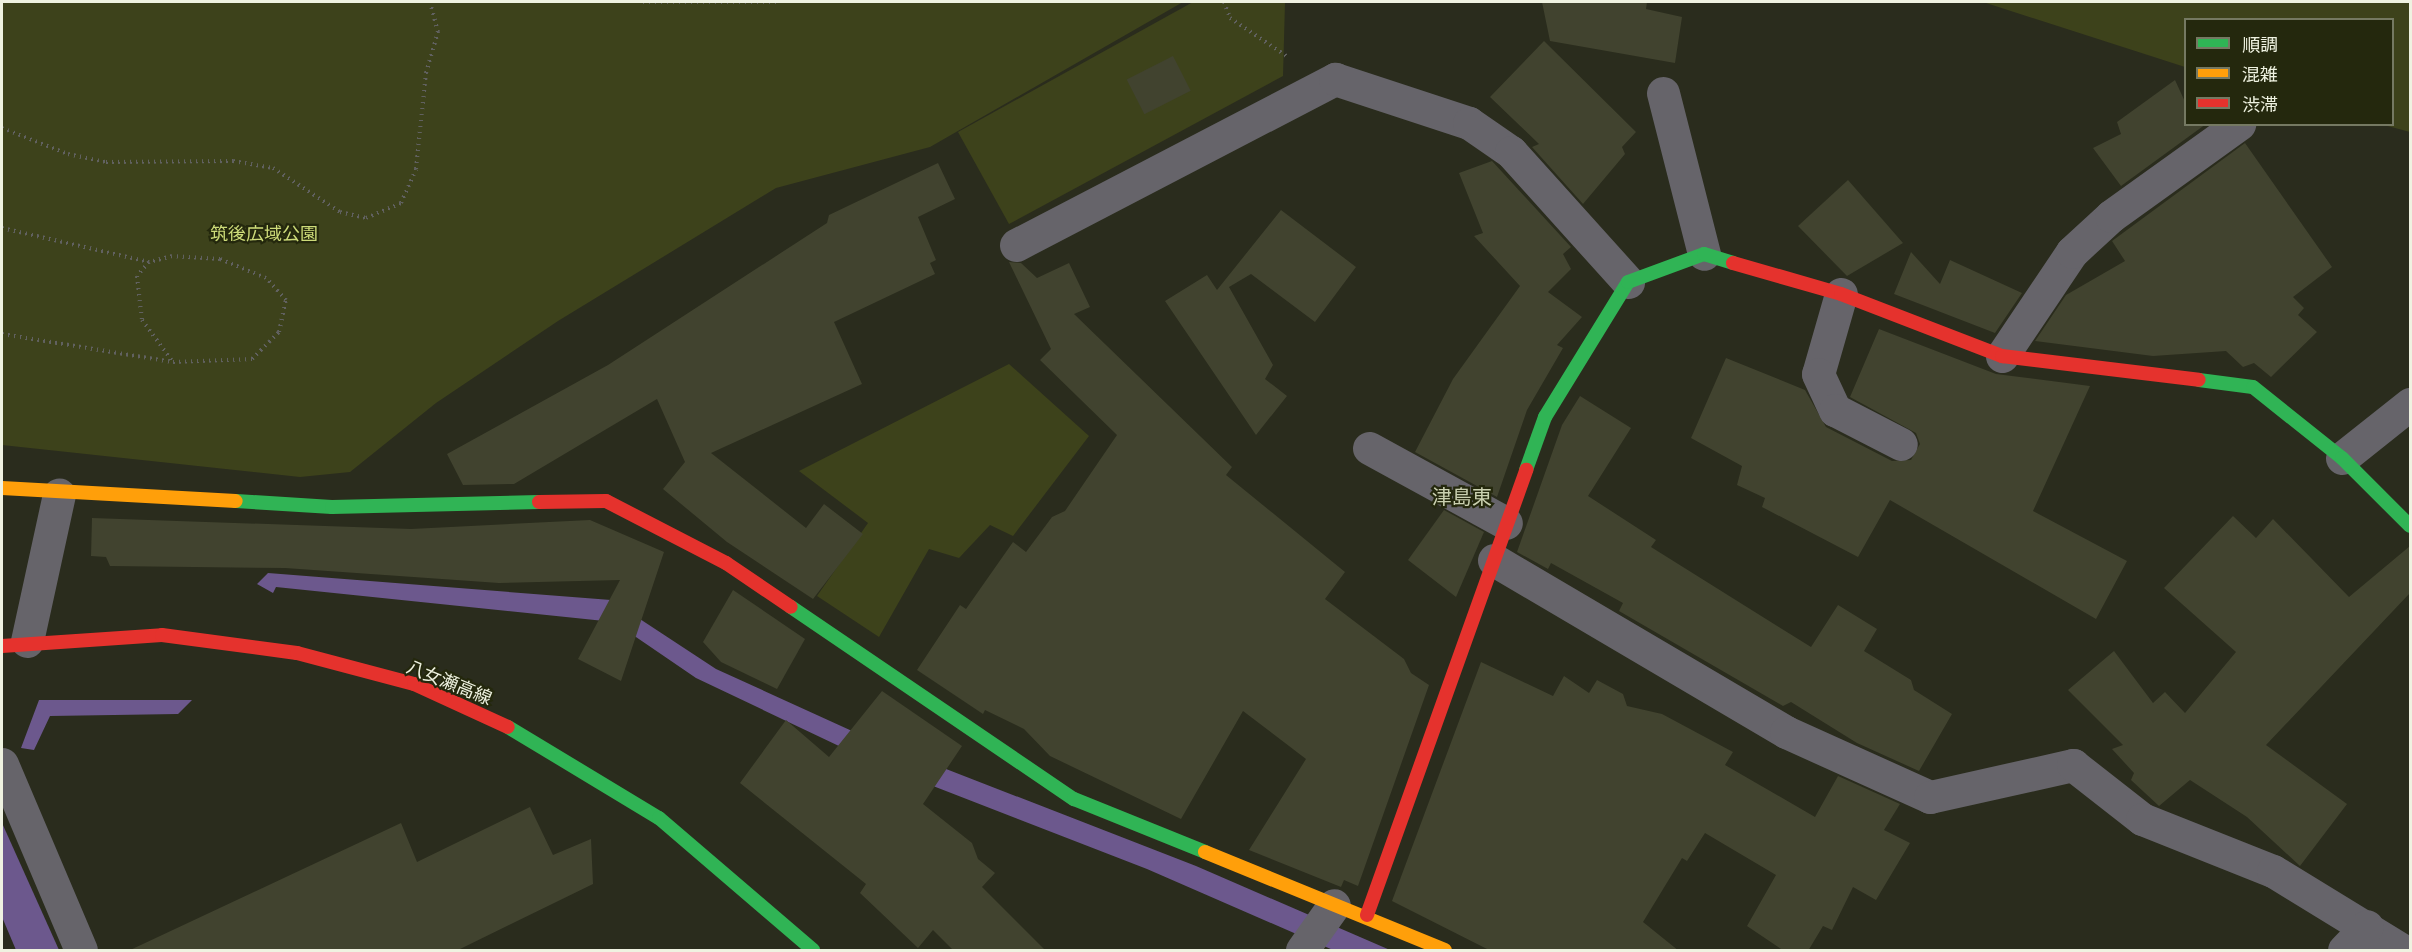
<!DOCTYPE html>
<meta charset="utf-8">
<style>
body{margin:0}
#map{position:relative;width:2412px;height:952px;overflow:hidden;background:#2a2c1d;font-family:Cabin,"Noto Sans JP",sans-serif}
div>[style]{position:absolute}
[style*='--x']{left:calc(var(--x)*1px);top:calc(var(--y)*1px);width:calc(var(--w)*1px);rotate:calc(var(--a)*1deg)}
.green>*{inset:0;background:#3d421b}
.water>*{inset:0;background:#6c588d}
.building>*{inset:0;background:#41432f;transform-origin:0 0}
.path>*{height:4px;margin-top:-2px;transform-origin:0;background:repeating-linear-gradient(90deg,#616160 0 1.5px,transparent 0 6px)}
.street>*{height:33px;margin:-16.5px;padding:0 16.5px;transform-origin:16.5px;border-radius:16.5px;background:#66646a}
.fast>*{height:14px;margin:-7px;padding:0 7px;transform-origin:7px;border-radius:7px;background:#30b455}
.slow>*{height:14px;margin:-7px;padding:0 7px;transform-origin:7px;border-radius:7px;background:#ff9f0a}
.jam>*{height:14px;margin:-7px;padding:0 7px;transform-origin:7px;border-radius:7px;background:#e5322d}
span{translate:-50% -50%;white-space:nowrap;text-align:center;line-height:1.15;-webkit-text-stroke:4.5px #24280d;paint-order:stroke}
.park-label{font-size:18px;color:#cddb79}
.street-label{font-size:18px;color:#eff2e1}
.neighbourhood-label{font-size:20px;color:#cbd1b1}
.frame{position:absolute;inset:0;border:3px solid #eff2e1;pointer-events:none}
.legend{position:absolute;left:2184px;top:18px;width:210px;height:108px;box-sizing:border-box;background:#24280d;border:2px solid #757962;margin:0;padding:8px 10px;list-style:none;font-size:18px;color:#eff2e1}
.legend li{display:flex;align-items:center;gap:12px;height:30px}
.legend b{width:30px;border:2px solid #757962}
</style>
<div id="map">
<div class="green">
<div style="clip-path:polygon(2px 2px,1183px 2px,930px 147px,776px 188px,558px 321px,436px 403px,350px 472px,300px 477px,2px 445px)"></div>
<div style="clip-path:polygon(1193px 2px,1285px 2px,1283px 76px,1009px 224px,958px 132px)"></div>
<div style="clip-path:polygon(1983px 2px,2410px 2px,2410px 132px,2384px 125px,2392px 124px,2392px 20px,2186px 20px,2185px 67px)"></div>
<div style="clip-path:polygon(1009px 364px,1089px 436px,1013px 536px,990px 525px,959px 558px,929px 549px,879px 637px,817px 596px,868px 523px,799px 471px)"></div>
</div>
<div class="water">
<div style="clip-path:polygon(268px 573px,611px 600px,716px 669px,874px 741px,1196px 866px,1390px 950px,1333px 950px,1147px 869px,879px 765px,696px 678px,614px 622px,276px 587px,273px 593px,257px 584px)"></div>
<div style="clip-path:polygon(39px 700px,192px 700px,178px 714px,50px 716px,34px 750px,21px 748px)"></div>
<div style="clip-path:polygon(2px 823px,59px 950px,16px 950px,2px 917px)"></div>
</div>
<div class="building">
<div style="clip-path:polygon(1542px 2px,1647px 2px,1646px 9px,1682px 17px,1675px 63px,1550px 41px)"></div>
<div style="clip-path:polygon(1544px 41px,1636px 132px,1622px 147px,1625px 154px,1583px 204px,1532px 147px,1539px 144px,1490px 97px)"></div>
<div style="left:1173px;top:56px;width:39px;height:52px;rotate:63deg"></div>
<div style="clip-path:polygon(2175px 80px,2186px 104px,2186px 124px,2206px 124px,2121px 186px,2093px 148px,2121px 134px,2117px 122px)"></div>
<div style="clip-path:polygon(2245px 143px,2332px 267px,2293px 297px,2304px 308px,2298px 315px,2317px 332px,2271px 377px,2254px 363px,2243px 367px,2226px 351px,2153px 356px,2035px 341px,2066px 295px,2125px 261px,2112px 241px)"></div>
<div style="clip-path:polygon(1492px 161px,1571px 247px,1563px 254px,1571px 269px,1548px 292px,1582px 317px,1557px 345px,1563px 348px,1527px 410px,1497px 497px,1415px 452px,1453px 379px,1520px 286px,1474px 236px,1483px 233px,1459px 173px)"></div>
<div style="clip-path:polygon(938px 163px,955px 199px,918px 217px,936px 260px,930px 263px,935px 274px,834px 322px,862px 384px,711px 453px,806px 528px,824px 504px,863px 534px,813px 599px,727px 542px,663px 489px,685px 462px,657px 399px,514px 484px,463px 485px,447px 454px,608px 365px,827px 223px,829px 215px)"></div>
<div style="clip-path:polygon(1848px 180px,1903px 243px,1847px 276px,1798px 226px)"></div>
<div style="clip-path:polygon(1281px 210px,1356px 267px,1315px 322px,1251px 274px,1229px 287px,1273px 365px,1265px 379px,1287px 396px,1256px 435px,1165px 301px,1207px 275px,1217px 290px)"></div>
<div style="clip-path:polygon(1911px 252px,1940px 284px,1950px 260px,2022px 293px,1995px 333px,1894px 294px)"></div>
<div style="clip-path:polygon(1009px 262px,1021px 263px,1037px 278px,1069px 263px,1090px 307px,1074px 314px,1232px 467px,1226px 475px,1345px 572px,1325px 599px,1404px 659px,1411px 673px,1429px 685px,1358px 886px,1344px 880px,1341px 887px,1249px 850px,1306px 759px,1243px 711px,1181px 819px,1050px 756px,1024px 729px,985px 710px,983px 714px,917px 670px,960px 605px,966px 609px,1013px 542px,1026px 552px,1052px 517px,1065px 511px,1117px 435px,1040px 360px,1051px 349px)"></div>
<div style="clip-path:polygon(1879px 329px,1996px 374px,2090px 386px,2033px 511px,2127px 561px,2096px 619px,1890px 500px,1858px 557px,1762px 507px,1765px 498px,1737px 485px,1742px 466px,1691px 438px,1726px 358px,1805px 390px,1826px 427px,1892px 461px,1911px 460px,1920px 444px,1916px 433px,1850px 397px)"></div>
<div style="clip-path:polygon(1580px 396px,1631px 428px,1588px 496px,1656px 540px,1651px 547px,1811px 647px,1838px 605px,1877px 629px,1864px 651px,1911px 680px,1914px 690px,1952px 714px,1919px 771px,1857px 743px,1791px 702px,1783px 706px,1619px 611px,1623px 603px,1551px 563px,1548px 569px,1517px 552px,1562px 425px)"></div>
<div style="clip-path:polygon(1444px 510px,1484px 532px,1456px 597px,1408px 560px)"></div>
<div style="clip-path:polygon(2233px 516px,2256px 538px,2273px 519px,2349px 597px,2410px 546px,2410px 593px,2266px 745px,2347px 804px,2300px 866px,2247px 817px,2190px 780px,2159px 806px,2131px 780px,2134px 773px,2112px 749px,2123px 745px,2068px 690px,2114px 651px,2153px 703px,2165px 692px,2185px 713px,2236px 652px,2164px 588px)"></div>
<div style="clip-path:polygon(92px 518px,411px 529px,590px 520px,664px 552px,621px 681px,578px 659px,620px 580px,499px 583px,285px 568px,110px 566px,106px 557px,91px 556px)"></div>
<div style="clip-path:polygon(733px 590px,805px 639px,777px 689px,721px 662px,703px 642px)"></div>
<div style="clip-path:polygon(1481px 662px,1553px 696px,1564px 676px,1589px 693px,1597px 680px,1623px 694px,1627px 706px,1662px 714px,1733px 752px,1725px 765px,1815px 817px,1838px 776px,1900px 804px,1884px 830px,1910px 843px,1876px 900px,1853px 887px,1832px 930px,1823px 926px,1808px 951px,1784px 951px,1747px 926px,1776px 875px,1705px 833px,1687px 861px,1682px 858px,1643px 922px,1679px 951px,1491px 951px,1392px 901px)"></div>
<div style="clip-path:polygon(882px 691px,962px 746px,923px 804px,972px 843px,978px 859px,995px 873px,982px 887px,1046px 951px,954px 951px,933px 930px,918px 948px,860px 893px,866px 884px,740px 783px,786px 720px,829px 757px)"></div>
<div style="clip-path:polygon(530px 807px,553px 855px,591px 839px,593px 884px,456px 951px,128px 951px,401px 823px,417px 862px)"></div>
</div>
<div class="path">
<div style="--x:643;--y:2;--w:136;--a:0"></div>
<div style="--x:1224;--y:2;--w:17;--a:69"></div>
<div style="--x:1230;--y:18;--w:70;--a:33.9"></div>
<div style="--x:2;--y:128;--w:71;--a:21.5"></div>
<div style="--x:68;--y:154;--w:39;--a:12"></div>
<div style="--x:106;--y:162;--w:127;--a:-0.5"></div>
<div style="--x:233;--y:161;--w:41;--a:9.9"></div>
<div style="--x:273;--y:168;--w:80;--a:33.3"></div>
<div style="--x:340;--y:212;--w:27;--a:13"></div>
<div style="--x:366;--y:218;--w:38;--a:-23"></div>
<div style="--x:401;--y:203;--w:37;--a:-66"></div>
<div style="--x:416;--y:169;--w:97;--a:-84.1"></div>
<div style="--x:426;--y:73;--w:43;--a:-73.7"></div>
<div style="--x:438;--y:32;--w:31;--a:-105"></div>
<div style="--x:2;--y:228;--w:151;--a:13"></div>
<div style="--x:2;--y:334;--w:173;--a:9.3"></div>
<div style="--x:173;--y:362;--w:79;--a:-2.2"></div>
<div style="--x:252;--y:359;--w:38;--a:-45"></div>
<div style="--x:279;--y:332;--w:33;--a:-78"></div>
<div style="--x:286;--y:300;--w:30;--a:-132"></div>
<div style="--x:266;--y:278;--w:50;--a:-157.6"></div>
<div style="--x:220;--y:259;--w:48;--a:-176.4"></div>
<div style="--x:172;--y:256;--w:24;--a:165"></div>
<div style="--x:149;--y:262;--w:18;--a:131"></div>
<div style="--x:137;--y:276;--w:44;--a:83.5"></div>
<div style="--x:142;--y:320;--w:52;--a:53.6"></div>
</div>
<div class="street">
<div style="--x:1663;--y:93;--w:166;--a:75.7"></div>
<div style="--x:1016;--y:245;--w:360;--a:-27.5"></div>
<div style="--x:1335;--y:79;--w:141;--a:18.2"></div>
<div style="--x:1469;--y:123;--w:51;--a:34.6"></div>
<div style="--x:1511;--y:152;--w:175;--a:48"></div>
<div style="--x:1841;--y:294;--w:83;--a:106"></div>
<div style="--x:1818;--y:374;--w:40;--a:65"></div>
<div style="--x:1835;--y:410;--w:74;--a:27.3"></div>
<div style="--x:2002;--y:356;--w:125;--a:-56.1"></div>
<div style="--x:2072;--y:252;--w:53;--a:-42.7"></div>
<div style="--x:2111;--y:216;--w:158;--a:-35.7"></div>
<div style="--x:1369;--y:448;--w:156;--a:28.7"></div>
<div style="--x:2342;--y:458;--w:87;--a:-38.5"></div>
<div style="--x:1494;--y:560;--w:339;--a:30.5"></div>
<div style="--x:1786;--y:732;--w:158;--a:24.3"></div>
<div style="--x:1930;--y:797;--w:147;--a:-12.6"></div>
<div style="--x:2073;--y:765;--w:88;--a:38"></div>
<div style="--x:2142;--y:819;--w:141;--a:21.7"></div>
<div style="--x:2273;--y:871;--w:151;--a:31.5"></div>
<div style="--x:27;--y:641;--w:150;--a:-77.7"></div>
<div style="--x:2;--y:764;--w:202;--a:67"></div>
<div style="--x:1302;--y:950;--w:55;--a:-54.6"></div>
<div style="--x:2344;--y:950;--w:33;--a:-46"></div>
</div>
<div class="fast">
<div style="--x:2199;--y:380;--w:54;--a:7.4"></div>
<div style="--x:2253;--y:387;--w:114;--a:38.6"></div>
<div style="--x:2342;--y:458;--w:96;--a:45"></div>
<div style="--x:1526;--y:470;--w:56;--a:-70.3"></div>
<div style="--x:1545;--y:417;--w:158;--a:-58.4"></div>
<div style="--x:1628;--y:282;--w:81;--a:-20.2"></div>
<div style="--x:1704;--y:254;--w:30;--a:17"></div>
<div style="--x:236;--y:501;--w:96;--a:3.6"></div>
<div style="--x:332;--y:507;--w:207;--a:-1.4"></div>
<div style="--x:791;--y:607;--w:342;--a:34.2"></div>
<div style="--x:1074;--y:799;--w:141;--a:22"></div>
<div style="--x:508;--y:727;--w:176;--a:31.1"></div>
<div style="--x:659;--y:818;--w:203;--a:40.6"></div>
</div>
<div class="slow">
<div style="--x:2;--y:488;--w:234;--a:3.2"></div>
<div style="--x:1205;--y:852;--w:259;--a:22.2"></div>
</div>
<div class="jam">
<div style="--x:1733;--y:263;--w:112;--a:16"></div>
<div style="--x:1841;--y:294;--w:173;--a:21.1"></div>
<div style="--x:2002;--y:356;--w:198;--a:6.9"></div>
<div style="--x:539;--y:502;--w:67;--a:-0.9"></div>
<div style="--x:606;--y:501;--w:135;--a:27.3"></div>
<div style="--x:726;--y:563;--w:78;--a:34.1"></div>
<div style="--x:2;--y:646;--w:160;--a:-3.9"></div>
<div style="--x:162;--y:635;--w:136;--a:7.6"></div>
<div style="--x:297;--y:653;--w:121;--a:14.8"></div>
<div style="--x:414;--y:684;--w:103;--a:24.6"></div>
<div style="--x:1367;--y:915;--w:473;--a:-70.3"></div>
</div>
<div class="park-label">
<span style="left:264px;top:234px">筑後広域公園</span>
</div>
<div class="street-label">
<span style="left:449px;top:683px;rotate:22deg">八女瀬高線</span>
</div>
<div class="neighbourhood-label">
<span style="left:1462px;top:497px">津島東</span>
</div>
<div class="frame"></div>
<ul class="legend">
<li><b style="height:8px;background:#30b455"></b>順調</li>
<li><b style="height:8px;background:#ff9f0a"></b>混雑</li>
<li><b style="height:8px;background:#e5322d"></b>渋滞</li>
</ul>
</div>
